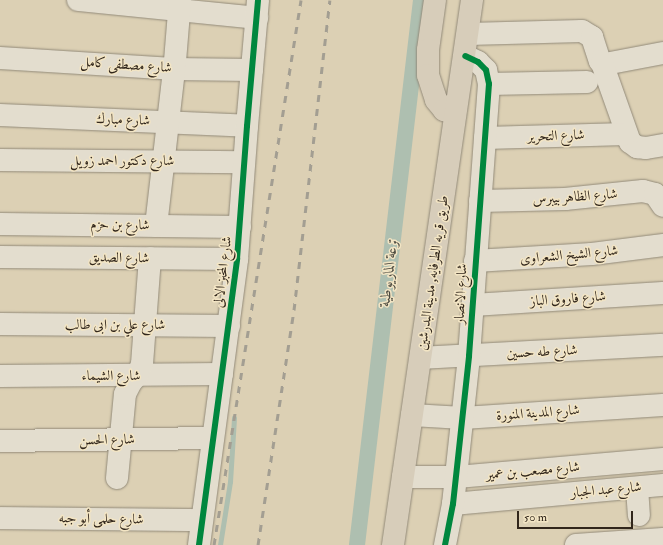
<!DOCTYPE html>
<meta charset="utf-8">
<style>
body{margin:0}
#map{position:relative;width:663px;height:545px;overflow:hidden;background:#dcd0b4;font-family:"IM FELL Double Pica",Amiri,serif}
div>[style]{position:absolute}
[style*='--x']{left:calc(var(--x)*1px);top:calc(var(--y)*1px);width:calc(var(--w)*1px);rotate:calc(var(--a)*1deg)}
.stream>*{height:4.5px;margin:-2.25px;padding:0 2.25px;transform-origin:2.25px;border-radius:2.25px;background:#aebfb0}
.canal>*{height:16px;margin:-8px;padding:0 8px;transform-origin:8px;border-radius:8px;background:#aebfb0}
.roads{filter:drop-shadow(0 0 1px #928a79) drop-shadow(0 0 1px #928a79)}
.minor>*{height:22px;margin:-11px;padding:0 11px;transform-origin:11px;border-radius:11px;background:#e3ddce}
.major>*{height:22px;margin:-11px;padding:0 11px;transform-origin:11px;border-radius:11px;background:#d7cdba}
.rail>*{height:3px;margin-top:-1.5px;transform-origin:0;background:repeating-linear-gradient(90deg,#a39e92 0 7px,transparent 0 14px)}
.cycleway>*{height:6px;margin:-3px;padding:0 3px;transform-origin:3px;border-radius:3px;background:#00873e}
span{translate:-50% -50%;white-space:nowrap;text-align:center;line-height:1.15;-webkit-text-stroke:3px #f3e5c4;paint-order:stroke}
.street-label{font-size:14px;color:#31261b}
.water-label{font-size:15px;color:#4b4a40;font-style:italic}
.scale{position:absolute;left:517px;top:511px;width:116px;height:18px;box-sizing:border-box;border:2px solid #31261b;border-top:0;padding-left:5px;font-size:12px;line-height:14px;white-space:nowrap;color:#31261b;-webkit-text-stroke:3px #f3e5c4;paint-order:stroke}
</style>
<div id="map">
<div class="stream">
<div style="--x:220;--y:545;--w:64;--a:-81"></div>
<div style="--x:230;--y:482;--w:64;--a:-86.4"></div>
</div>
<div class="canal">
<div style="--x:357;--y:545;--w:549;--a:-83.3"></div>
</div>
<div class="roads">
<div class="minor">
<div style="--x:78;--y:0;--w:180;--a:5.7"></div>
<div style="--x:468;--y:34;--w:114;--a:-1.5"></div>
<div style="--x:582;--y:31;--w:12;--a:31"></div>
<div style="--x:592;--y:37;--w:25;--a:72"></div>
<div style="--x:600;--y:61;--w:6;--a:31"></div>
<div style="--x:605;--y:64;--w:59;--a:-10.7"></div>
<div style="--x:0;--y:58;--w:173;--a:3.6"></div>
<div style="--x:173;--y:69;--w:79;--a:0.7"></div>
<div style="--x:602;--y:63;--w:84;--a:70.5"></div>
<div style="--x:630;--y:142;--w:9;--a:36"></div>
<div style="--x:637;--y:147;--w:9;--a:6"></div>
<div style="--x:646;--y:148;--w:17;--a:-10"></div>
<div style="--x:489;--y:84;--w:98;--a:-1.2"></div>
<div style="--x:0;--y:115;--w:247;--a:2.5"></div>
<div style="--x:485;--y:138;--w:141;--a:-1.6"></div>
<div style="--x:0;--y:160;--w:244;--a:0.5"></div>
<div style="--x:480;--y:201;--w:85;--a:-1.3"></div>
<div style="--x:565;--y:199;--w:78;--a:-5.9"></div>
<div style="--x:643;--y:191;--w:12;--a:14"></div>
<div style="--x:655;--y:194;--w:14;--a:56"></div>
<div style="--x:0;--y:224;--w:240;--a:0.7"></div>
<div style="--x:156;--y:226;--w:166;--a:-83.4"></div>
<div style="--x:175;--y:61;--w:61;--a:-85.3"></div>
<div style="--x:0;--y:257;--w:237;--a:0.5"></div>
<div style="--x:475;--y:261;--w:117;--a:-3.4"></div>
<div style="--x:592;--y:254;--w:72;--a:-7.2"></div>
<div style="--x:473;--y:305;--w:190;--a:-3.6"></div>
<div style="--x:0;--y:324;--w:229;--a:0.5"></div>
<div style="--x:421;--y:358;--w:242;--a:-3.1"></div>
<div style="--x:0;--y:376;--w:222;--a:-0.5"></div>
<div style="--x:412;--y:415;--w:51;--a:3.4"></div>
<div style="--x:463;--y:418;--w:200;--a:-3.7"></div>
<div style="--x:0;--y:441;--w:213;--a:-0.8"></div>
<div style="--x:403;--y:477;--w:54;--a:0"></div>
<div style="--x:457;--y:477;--w:207;--a:-5"></div>
<div style="--x:117;--y:478;--w:84;--a:-84.6"></div>
<div style="--x:125;--y:394;--w:13;--a:-63"></div>
<div style="--x:131;--y:382;--w:8;--a:-45"></div>
<div style="--x:137;--y:376;--w:13;--a:-67"></div>
<div style="--x:142;--y:364;--w:106;--a:-85.7"></div>
<div style="--x:637;--y:488;--w:27;--a:86"></div>
<div style="--x:453;--y:504;--w:211;--a:-5.2"></div>
<div style="--x:0;--y:518;--w:201;--a:0.6"></div>
<div style="--x:199;--y:545;--w:289;--a:-82.4"></div>
<div style="--x:237;--y:259;--w:133;--a:-85.7"></div>
<div style="--x:247;--y:126;--w:126;--a:-85"></div>
<div style="--x:445;--y:545;--w:42;--a:-79"></div>
<div style="--x:453;--y:504;--w:149;--a:-83.8"></div>
<div style="--x:469;--y:356;--w:273;--a:-85.8"></div>
<div style="--x:489;--y:84;--w:14;--a:-102"></div>
<div style="--x:486;--y:70;--w:11;--a:-135"></div>
<div style="--x:478;--y:62;--w:14;--a:-155"></div>
<div style="--x:576;--y:545;--w:87;--a:-3.9"></div>
</div>
<div class="major">
<div style="--x:435;--y:0;--w:50;--a:98"></div>
<div style="--x:428;--y:50;--w:25;--a:90"></div>
<div style="--x:428;--y:75;--w:26;--a:72"></div>
<div style="--x:436;--y:100;--w:13;--a:51"></div>
<div style="--x:444;--y:110;--w:11;--a:15"></div>
<div style="--x:393;--y:545;--w:551;--a:-81.75"></div>
</div>
</div>
<div class="rail">
<div style="--x:214;--y:545;--w:552;--a:-80.93"></div>
<div style="--x:258;--y:545;--w:238;--a:-81.3"></div>
<div style="--x:294;--y:310;--w:312;--a:-83.4"></div>
</div>
<div class="cycleway">
<div style="--x:199;--y:545;--w:289;--a:-82.4"></div>
<div style="--x:237;--y:259;--w:133;--a:-85.7"></div>
<div style="--x:247;--y:126;--w:126;--a:-85"></div>
<div style="--x:445;--y:545;--w:42;--a:-79"></div>
<div style="--x:453;--y:504;--w:149;--a:-83.8"></div>
<div style="--x:469;--y:356;--w:273;--a:-85.8"></div>
<div style="--x:489;--y:84;--w:14;--a:-102"></div>
<div style="--x:486;--y:70;--w:11;--a:-135"></div>
<div style="--x:478;--y:62;--w:14;--a:-155"></div>
</div>
<div class="street-label">
<span style="left:126px;top:65px;rotate:4deg">شارع مصطفى كامل</span>
<span style="left:123px;top:120px;rotate:2deg">شارع مبارك</span>
<span style="left:556px;top:136px;rotate:-2deg">شارع التحرير</span>
<span style="left:122px;top:161px">شارع دكتور احمد زويل</span>
<span style="left:575px;top:197px;rotate:-4deg">شارع الظاهر بيبرس</span>
<span style="left:120px;top:225px;rotate:1deg">شارع بن حزم</span>
<span style="left:569px;top:255px;rotate:-5deg">شارع الشيخ الشعراوى</span>
<span style="left:119px;top:258px;rotate:1deg">شارع الصديق</span>
<span style="left:223px;top:272px;rotate:-83deg">شارع المخبز الالى</span>
<span style="left:433px;top:273px;rotate:-82deg">طريق قريه الطرفايه, مدينة البدرشين</span>
<span style="left:461px;top:294px;rotate:-87deg">شارع الانصار</span>
<span style="left:568px;top:299px;rotate:-4deg">شارع فاروق الباز</span>
<span style="left:115px;top:325px">شارع علي بن ابى طالب</span>
<span style="left:542px;top:352px;rotate:-3deg">شارع طه حسين</span>
<span style="left:111px;top:376px">شارع الشيماء</span>
<span style="left:538px;top:413px;rotate:-4deg">شارع المدينة المنورة</span>
<span style="left:107px;top:440px;rotate:-1deg">شارع الحسن</span>
<span style="left:533px;top:471px;rotate:-5deg">شارع مصعب بن عمير</span>
<span style="left:606px;top:490px;rotate:-5deg">شارع عبد الجبار</span>
<span style="left:101px;top:519px;rotate:1deg">شارع حلمى أبو جبه</span>
</div>
<div class="water-label">
<span style="left:389px;top:272px;rotate:-83deg">ترعة الماريوطية</span>
</div>
<div class="scale">50 m</div>
</div>
